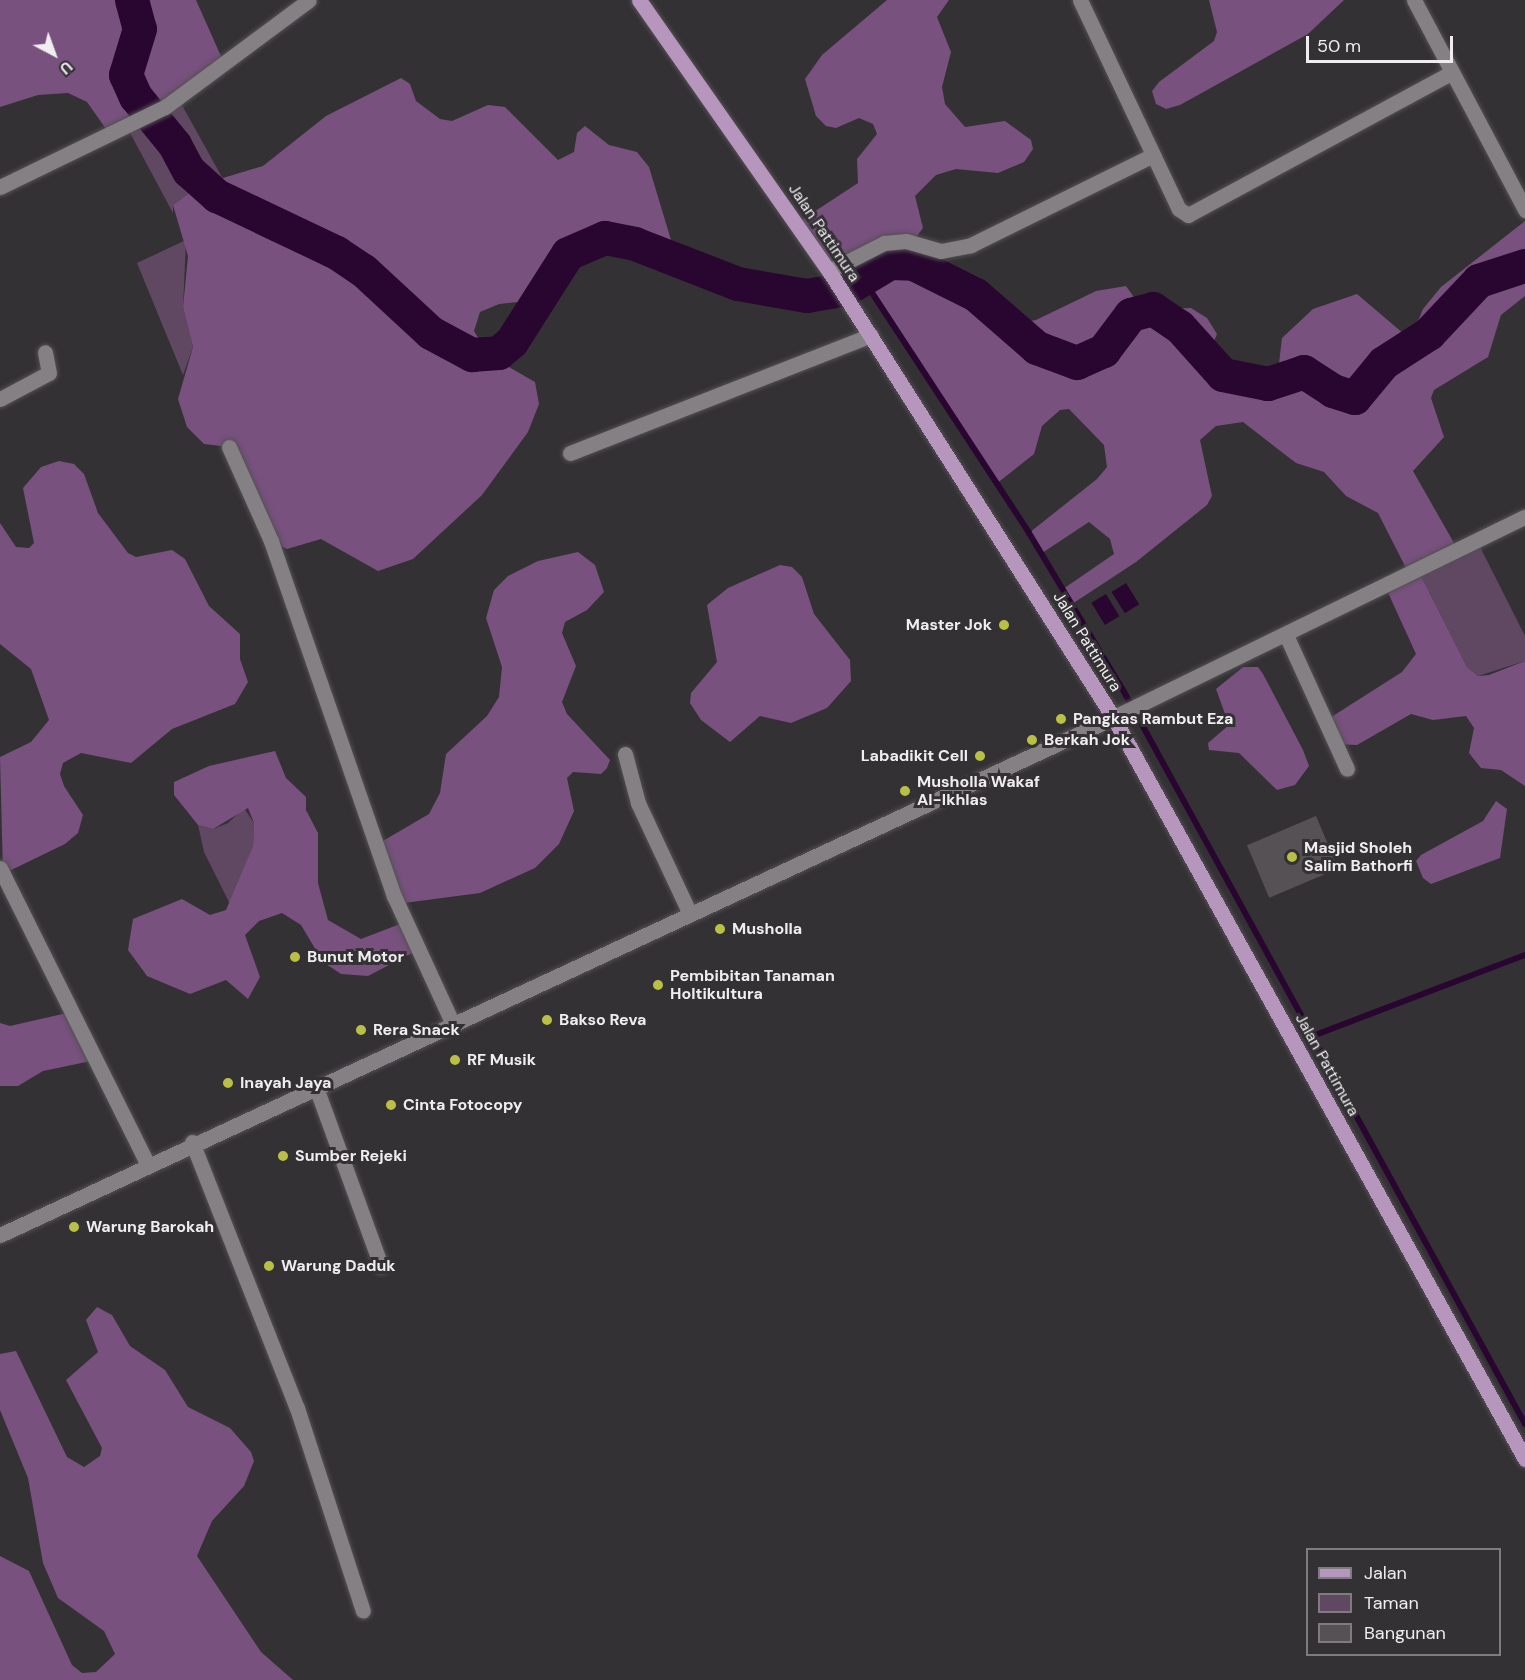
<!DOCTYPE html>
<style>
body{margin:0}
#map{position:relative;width:1525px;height:1680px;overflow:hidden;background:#343135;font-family:"DM Sans",sans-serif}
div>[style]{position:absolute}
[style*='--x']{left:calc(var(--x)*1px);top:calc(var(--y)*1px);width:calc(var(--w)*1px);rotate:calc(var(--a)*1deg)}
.green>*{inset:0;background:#604863}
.forest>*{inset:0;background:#78517e}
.water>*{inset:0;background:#29062f;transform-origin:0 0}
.stream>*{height:6px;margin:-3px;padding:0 3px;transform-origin:3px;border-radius:3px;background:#29062f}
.river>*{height:34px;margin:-17px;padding:0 17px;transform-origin:17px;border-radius:17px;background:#29062f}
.building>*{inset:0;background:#555155;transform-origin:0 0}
.roads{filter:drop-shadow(0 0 2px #535053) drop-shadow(0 0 2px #535053)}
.minor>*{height:15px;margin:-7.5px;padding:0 7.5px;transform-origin:7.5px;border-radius:7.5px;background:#848084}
.major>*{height:15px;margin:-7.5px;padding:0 7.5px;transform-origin:7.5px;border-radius:7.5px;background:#b696bc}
.dots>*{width:16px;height:16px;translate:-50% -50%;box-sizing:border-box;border:3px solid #343135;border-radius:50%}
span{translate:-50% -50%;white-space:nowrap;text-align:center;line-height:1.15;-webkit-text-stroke:6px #343135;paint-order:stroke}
.street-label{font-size:16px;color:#efedef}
.poi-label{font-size:16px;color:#efedef;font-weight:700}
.right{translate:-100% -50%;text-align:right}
.left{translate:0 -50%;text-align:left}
.legend{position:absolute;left:1306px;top:1548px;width:195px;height:108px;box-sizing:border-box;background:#343135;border:2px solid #7f7c7f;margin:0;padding:8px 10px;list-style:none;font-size:18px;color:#efedef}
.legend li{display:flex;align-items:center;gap:12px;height:30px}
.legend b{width:30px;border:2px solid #7f7c7f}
.north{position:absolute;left:24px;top:24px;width:60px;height:60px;-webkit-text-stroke:4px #343135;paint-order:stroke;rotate:139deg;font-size:16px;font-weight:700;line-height:24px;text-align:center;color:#efedef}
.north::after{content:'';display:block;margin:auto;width:21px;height:27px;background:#efedef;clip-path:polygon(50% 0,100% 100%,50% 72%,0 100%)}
.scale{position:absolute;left:1306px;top:36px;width:147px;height:27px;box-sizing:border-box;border:3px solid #efedef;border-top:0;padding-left:8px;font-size:18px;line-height:21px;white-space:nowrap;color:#efedef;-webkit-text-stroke:4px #343135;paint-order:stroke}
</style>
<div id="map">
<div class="green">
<div style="clip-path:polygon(178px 98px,223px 179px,200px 185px,173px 205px,173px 213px,128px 129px)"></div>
<div style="clip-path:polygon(186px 240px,183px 307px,193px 347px,183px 375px,137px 263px)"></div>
<div style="clip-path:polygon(1477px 541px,1525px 636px,1525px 661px,1478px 676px,1467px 667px,1418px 570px)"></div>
<div style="clip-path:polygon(244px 808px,254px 823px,253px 846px,230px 904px,204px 852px,198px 825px,213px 829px,228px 823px)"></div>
</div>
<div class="forest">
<div style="clip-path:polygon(0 0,196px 0,224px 63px,111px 136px,87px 102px,68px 93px,38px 95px,0 107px)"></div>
<div style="clip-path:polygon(887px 0,949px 0,937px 17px,951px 52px,942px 87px,945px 104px,965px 127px,1005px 121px,1031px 140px,1033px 149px,1024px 162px,998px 173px,956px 169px,936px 175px,915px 196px,923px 228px,917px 236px,829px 271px,797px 223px,858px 183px,857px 159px,877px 134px,873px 124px,859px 118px,836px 128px,826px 126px,816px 116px,805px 79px,822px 55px)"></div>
<div style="clip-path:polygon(1209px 0,1344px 0,1308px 34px,1180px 105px,1166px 109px,1156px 104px,1152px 91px,1159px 82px,1214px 41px,1217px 32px)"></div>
<div style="clip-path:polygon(401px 78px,410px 84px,416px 101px,440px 119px,452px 121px,488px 105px,505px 107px,558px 160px,574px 152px,577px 133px,585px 126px,609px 145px,637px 152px,649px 167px,671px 240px,663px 255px,605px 238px,587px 244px,557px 267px,538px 300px,499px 304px,480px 312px,474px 331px,482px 344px,502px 363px,535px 382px,539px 404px,528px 432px,482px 495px,413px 559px,378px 571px,321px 539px,287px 549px,271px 541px,229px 447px,204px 444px,187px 427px,178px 399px,193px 347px,183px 307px,188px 256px,173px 205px,200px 185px,263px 166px,326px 116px)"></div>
<div style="clip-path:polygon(1525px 221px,1525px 296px,1501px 315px,1488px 357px,1434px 390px,1431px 398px,1444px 437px,1413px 471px,1458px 550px,1418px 570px,1467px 667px,1478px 676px,1489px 675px,1525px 661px,1525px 786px,1501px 770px,1481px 768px,1469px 753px,1474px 728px,1466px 716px,1433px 720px,1411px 714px,1357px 745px,1336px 744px,1325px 721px,1402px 672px,1416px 654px,1385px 586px,1409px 574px,1378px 513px,1346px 496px,1324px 472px,1296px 463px,1243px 422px,1216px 426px,1200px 440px,1212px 496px,1207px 505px,1136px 562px,1072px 604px,1063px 589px,1114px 554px,1110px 539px,1089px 522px,1042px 553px,1029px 533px,1097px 479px,1107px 467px,1104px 445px,1069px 409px,1060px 410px,1042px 426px,1034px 454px,996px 484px,863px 279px,890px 263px,914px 264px,976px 295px,1007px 325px,1036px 320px,1096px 291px,1126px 286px,1143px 310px,1191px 308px,1207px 318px,1217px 334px,1206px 360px,1223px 375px,1268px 384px,1278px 372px,1282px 338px,1313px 309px,1357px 294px,1404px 334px,1413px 333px,1423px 309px,1441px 287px)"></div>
<div style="clip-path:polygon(59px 461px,74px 464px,84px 474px,98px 513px,128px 553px,136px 557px,172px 550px,185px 559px,209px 606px,240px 634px,240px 659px,248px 682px,235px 704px,172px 729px,131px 763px,81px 753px,63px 763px,60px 774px,64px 786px,83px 815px,78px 833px,65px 844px,3px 874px,0 757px,31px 742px,49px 720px,31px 669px,0 644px,0 523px,16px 547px,29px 548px,34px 543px,23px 488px,41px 467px)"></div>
<div style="clip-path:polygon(578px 552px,595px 565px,604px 592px,587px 610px,565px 622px,562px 633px,576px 666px,562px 702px,567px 714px,610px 760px,607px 768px,601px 774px,573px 772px,567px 778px,574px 811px,559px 844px,535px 868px,480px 893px,404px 903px,376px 845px,429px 814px,440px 793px,446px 754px,487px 716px,499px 697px,502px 667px,486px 618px,494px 590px,508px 576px,538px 561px)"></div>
<div style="clip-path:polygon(780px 565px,792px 567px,802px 577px,814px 614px,850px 660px,851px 681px,827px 708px,791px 723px,760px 716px,730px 742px,701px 720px,690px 703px,691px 693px,717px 662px,707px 605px,728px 588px)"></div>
<div style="clip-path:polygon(1243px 667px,1258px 667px,1263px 674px,1303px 750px,1309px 766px,1295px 785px,1277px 790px,1239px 753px,1209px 750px,1208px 743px,1229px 725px,1216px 689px)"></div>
<div style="clip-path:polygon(275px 751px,286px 778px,306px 797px,306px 810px,318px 833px,318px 883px,328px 920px,361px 939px,400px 924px,414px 952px,368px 976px,341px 974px,323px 962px,301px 925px,282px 913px,259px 921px,245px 935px,260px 977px,248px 999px,226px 980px,190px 994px,147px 976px,128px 950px,133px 919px,182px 899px,210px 915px,226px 910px,253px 846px,254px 823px,248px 808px,213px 829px,198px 825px,174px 795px,174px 782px,209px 766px)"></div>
<div style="clip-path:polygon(1496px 801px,1507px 809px,1500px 858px,1431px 884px,1423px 878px,1416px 861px,1421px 855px,1483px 821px)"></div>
<div style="clip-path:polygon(67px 1013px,96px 1060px,43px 1071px,18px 1086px,0 1086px,0 1023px,10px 1026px)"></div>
<div style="clip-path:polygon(97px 1307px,112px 1315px,130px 1346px,165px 1370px,188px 1407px,230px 1428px,251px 1452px,254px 1461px,244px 1486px,212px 1521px,197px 1556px,261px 1652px,293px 1680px,0 1680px,0 1556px,29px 1571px,72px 1665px,82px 1673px,96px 1672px,115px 1654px,104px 1631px,58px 1598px,43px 1563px,28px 1478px,0 1410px,0 1354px,16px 1351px,67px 1457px,84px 1467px,100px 1456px,102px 1448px,66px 1380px,98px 1352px,86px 1320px)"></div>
</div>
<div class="water">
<div style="left:1126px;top:583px;width:25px;height:17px;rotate:58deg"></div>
<div style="left:1106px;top:594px;width:26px;height:17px;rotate:59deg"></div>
</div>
<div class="stream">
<div style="--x:863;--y:279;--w:303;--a:56.8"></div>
<div style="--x:1029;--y:533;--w:183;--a:59.1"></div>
<div style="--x:1123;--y:690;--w:837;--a:61.29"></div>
<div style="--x:1310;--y:1037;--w:230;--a:-20.9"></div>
</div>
<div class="river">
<div style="--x:132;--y:0;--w:30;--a:75"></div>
<div style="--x:140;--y:29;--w:48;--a:106.9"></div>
<div style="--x:126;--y:75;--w:24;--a:66"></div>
<div style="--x:136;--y:97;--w:62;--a:50.9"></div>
<div style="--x:175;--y:145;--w:30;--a:62"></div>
<div style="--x:189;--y:171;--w:38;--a:42"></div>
<div style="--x:217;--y:196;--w:133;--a:25.4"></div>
<div style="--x:337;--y:253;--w:32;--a:34"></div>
<div style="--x:364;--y:271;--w:91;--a:42.8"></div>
<div style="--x:431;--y:333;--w:47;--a:28.2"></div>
<div style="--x:472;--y:355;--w:27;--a:-4"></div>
<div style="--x:499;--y:353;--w:17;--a:-40"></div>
<div style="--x:512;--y:342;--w:104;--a:-57.5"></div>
<div style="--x:568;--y:254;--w:40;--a:-23.4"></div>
<div style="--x:605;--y:238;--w:31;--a:11"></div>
<div style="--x:635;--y:244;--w:110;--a:21.2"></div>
<div style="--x:738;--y:284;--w:70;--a:9.9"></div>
<div style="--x:807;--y:296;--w:41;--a:-9.9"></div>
<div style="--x:847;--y:289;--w:50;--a:-31.2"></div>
<div style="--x:890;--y:263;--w:24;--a:2"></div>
<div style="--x:914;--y:264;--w:69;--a:26.6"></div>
<div style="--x:976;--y:295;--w:81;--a:41"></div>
<div style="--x:1037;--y:348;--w:43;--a:20.6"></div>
<div style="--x:1077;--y:363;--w:30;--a:-24"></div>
<div style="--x:1104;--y:351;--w:45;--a:-53.1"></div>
<div style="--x:1131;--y:315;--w:23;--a:-15"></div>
<div style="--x:1153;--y:309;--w:32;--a:34"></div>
<div style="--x:1180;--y:327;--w:64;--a:48.1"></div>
<div style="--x:1223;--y:375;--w:46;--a:11.3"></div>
<div style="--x:1268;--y:384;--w:38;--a:-18"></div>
<div style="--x:1304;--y:372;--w:35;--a:33"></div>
<div style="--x:1333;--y:391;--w:23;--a:18"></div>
<div style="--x:1355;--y:398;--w:45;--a:-50.4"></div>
<div style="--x:1384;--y:363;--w:54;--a:-32.8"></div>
<div style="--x:1429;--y:334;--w:73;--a:-46.7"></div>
<div style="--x:1479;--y:281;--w:48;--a:-18.1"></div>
</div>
<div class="building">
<div style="left:1316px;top:816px;width:57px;height:75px;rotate:67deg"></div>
</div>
<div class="roads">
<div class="minor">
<div style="--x:1080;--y:0;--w:231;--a:64.7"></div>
<div style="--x:1179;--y:209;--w:11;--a:34"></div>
<div style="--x:1188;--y:215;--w:300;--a:-28.4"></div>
<div style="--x:1414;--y:0;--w:238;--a:62.1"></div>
<div style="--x:0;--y:187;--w:183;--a:-25.9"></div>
<div style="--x:165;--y:107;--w:179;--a:-36.6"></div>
<div style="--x:829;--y:271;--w:62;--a:-27"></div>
<div style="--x:884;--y:243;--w:22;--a:-5"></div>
<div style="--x:906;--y:241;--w:36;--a:16"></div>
<div style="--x:941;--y:251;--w:31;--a:-11"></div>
<div style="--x:971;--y:245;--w:203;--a:-26.3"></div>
<div style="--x:0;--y:399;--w:55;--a:-28"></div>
<div style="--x:49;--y:373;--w:21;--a:-101"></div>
<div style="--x:229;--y:447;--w:103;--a:65.9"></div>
<div style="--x:271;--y:541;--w:376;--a:70.9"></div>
<div style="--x:394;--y:896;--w:139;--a:65.3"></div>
<div style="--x:570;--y:453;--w:323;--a:-21.4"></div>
<div style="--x:1286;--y:635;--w:147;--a:65.5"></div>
<div style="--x:625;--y:754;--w:51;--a:75.1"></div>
<div style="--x:638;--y:803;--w:120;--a:64.9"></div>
<div style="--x:0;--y:868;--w:330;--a:63.5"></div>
<div style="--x:317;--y:1090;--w:187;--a:70"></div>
<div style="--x:192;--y:1142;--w:286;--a:68.5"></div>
<div style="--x:297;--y:1408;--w:213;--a:72"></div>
<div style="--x:0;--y:1235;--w:1217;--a:-24.92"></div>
<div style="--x:1104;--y:722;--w:468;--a:-26"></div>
</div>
<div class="major">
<div style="--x:639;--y:0;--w:331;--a:55"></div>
<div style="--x:829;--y:271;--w:529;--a:57.51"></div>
<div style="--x:1113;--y:717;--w:849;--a:60.96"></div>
</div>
</div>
<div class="dots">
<div style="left:1004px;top:625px;background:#bac045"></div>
<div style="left:1061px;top:719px;background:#bac045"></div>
<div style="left:1032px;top:740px;background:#bac045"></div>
<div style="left:980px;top:756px;background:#bac045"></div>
<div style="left:905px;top:791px;background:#bac045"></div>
<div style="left:1292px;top:857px;background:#bac045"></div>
<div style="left:720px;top:929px;background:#bac045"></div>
<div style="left:295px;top:957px;background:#bac045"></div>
<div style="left:658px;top:985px;background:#bac045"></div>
<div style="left:547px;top:1020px;background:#bac045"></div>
<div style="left:361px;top:1030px;background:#bac045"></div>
<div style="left:455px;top:1060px;background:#bac045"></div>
<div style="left:228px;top:1083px;background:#bac045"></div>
<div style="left:391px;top:1105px;background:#bac045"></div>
<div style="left:283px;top:1156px;background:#bac045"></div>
<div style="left:74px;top:1227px;background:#bac045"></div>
<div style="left:269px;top:1266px;background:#bac045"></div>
</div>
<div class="street-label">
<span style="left:824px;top:233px;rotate:56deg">Jalan Pattimura</span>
<span style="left:1087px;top:642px;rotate:58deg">Jalan Pattimura</span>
<span style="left:1327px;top:1065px;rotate:61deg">Jalan Pattimura</span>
</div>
<div class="poi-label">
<span class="right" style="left:992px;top:625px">Master Jok</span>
<span class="left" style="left:1073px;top:719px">Pangkas Rambut Eza</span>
<span class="left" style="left:1044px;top:740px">Berkah Jok</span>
<span class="right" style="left:968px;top:756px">Labadikit Cell</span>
<span class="left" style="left:917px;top:791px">Musholla Wakaf<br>Al-Ikhlas</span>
<span class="left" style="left:1304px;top:857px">Masjid Sholeh<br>Salim Bathorfi</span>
<span class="left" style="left:732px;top:929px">Musholla</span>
<span class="left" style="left:307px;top:957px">Bunut Motor</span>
<span class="left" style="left:670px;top:985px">Pembibitan Tanaman<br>Holtikultura</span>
<span class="left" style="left:559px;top:1020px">Bakso Reva</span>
<span class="left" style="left:373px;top:1030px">Rera Snack</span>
<span class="left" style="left:467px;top:1060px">RF Musik</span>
<span class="left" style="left:240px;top:1083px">Inayah Jaya</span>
<span class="left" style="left:403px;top:1105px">Cinta Fotocopy</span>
<span class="left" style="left:295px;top:1156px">Sumber Rejeki</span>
<span class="left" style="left:86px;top:1227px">Warung Barokah</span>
<span class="left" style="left:281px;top:1266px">Warung Daduk</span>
</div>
<ul class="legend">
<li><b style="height:8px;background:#b696bc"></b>Jalan</li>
<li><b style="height:16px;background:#604863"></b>Taman</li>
<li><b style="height:16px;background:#555155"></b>Bangunan</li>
</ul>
<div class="north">U</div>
<div class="scale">50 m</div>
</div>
